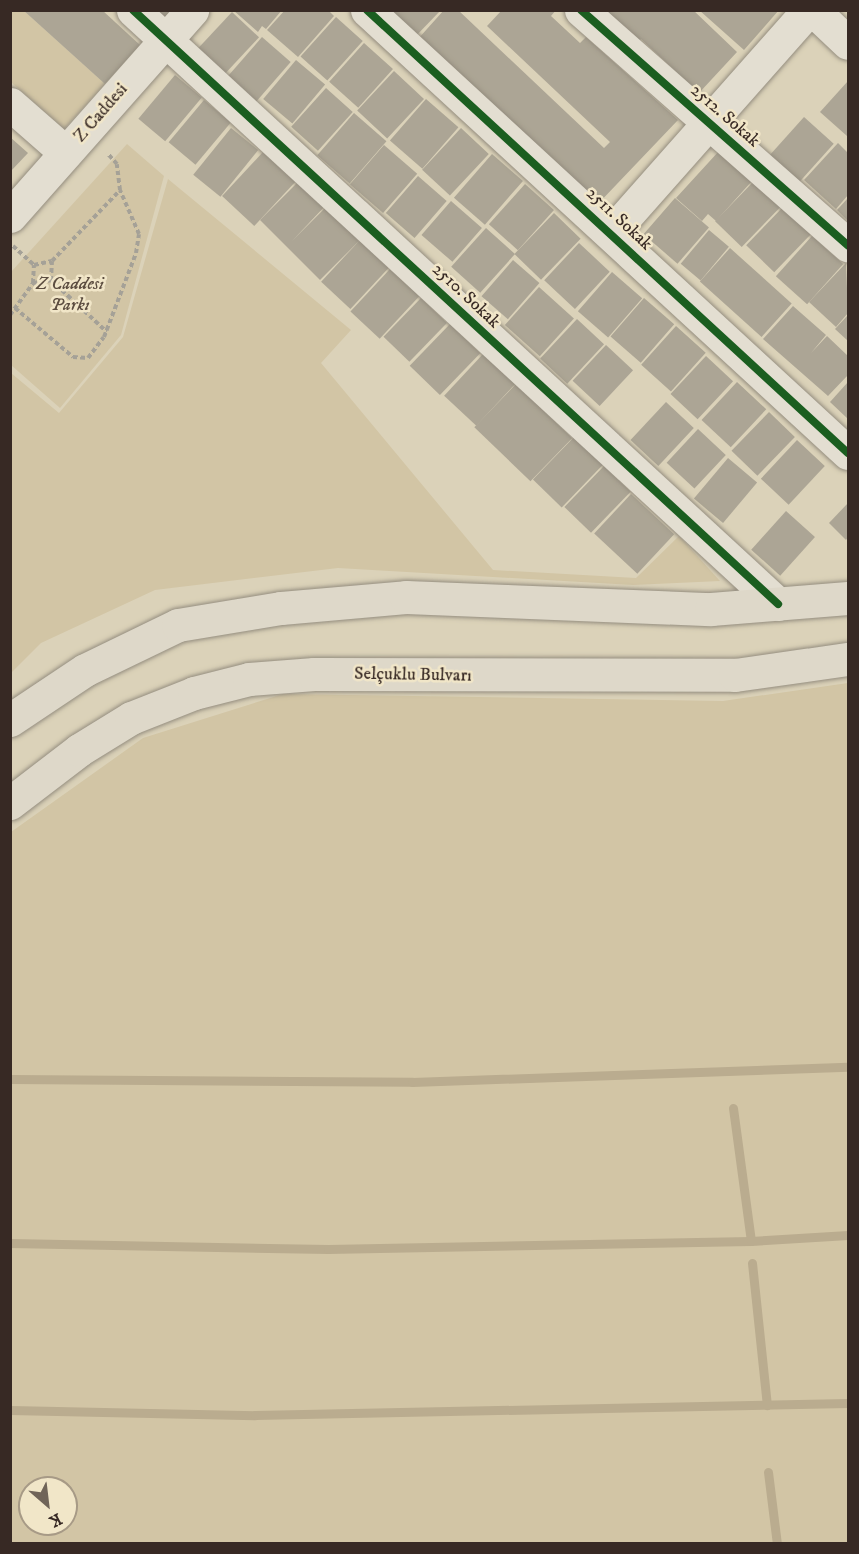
<!DOCTYPE html>
<meta charset="utf-8">
<style>
body{margin:0}
#map{position:relative;width:859px;height:1554px;overflow:hidden;background:#dbd2b9;font-family:"IM FELL DW Pica",serif}
div>[style]{position:absolute}
[style*='--x']{left:calc(var(--x)*1px);top:calc(var(--y)*1px);width:calc(var(--w)*1px);rotate:calc(var(--a)*1deg)}
.green>*{inset:0;background:#d2c5a5}
.stream>*{height:9px;margin:-4.5px;padding:0 4.5px;transform-origin:4.5px;border-radius:4.5px;background:#baac8f}
.building>*{inset:0;background:#aca595;transform-origin:0 0}
.path>*{height:4px;margin-top:-2px;transform-origin:0;background:repeating-linear-gradient(90deg,#a5a197 0 4.5px,transparent 0 7.5px)}
.roads{filter:drop-shadow(0 0 2px #948d7f) drop-shadow(0 0 2px #948d7f)}
.street>*{height:33px;margin:-16.5px;padding:0 16.5px;transform-origin:16.5px;border-radius:16.5px;background:#e3ded1}
.secondary>*{height:33px;margin:-16.5px;padding:0 16.5px;transform-origin:16.5px;border-radius:16.5px;background:#e3ded1}
.primary>*{height:33px;margin:-16.5px;padding:0 16.5px;transform-origin:16.5px;border-radius:16.5px;background:#ded8c9}
.cycleway>*{height:8px;margin:-4px;padding:0 4px;transform-origin:4px;border-radius:4px;background:#1b5e20}
span{translate:-50% -50%;white-space:nowrap;text-align:center;line-height:1.15;-webkit-text-stroke:5px #f1e6c8;paint-order:stroke}
.street-label{font-size:18px;color:#372924}
.park-label{font-size:18px;color:#5c4d40;font-style:italic}
.frame{position:absolute;inset:0;border:12px solid #372924;pointer-events:none}
.north{position:absolute;left:18px;top:1476px;width:60px;height:60px;box-sizing:border-box;background:#f1e6c8;border:2px solid #a79a86;border-radius:50%;rotate:152deg;font-size:16px;font-weight:700;line-height:24px;text-align:center;color:#372924}
.north::after{content:'';display:block;margin:auto;width:21px;height:27px;background:#706458;clip-path:polygon(50% 0,100% 100%,50% 72%,0 100%)}
</style>
<div id="map">
<div class="green">
<div style="clip-path:polygon(23px 10px,105px 84px,64px 129px,11px 82px,11px 11px)"></div>
<div style="clip-path:polygon(127px 144px,164px 176px,121px 335px,60px 408px,11px 365px,11px 272px)"></div>
<div style="clip-path:polygon(168px 179px,351px 330px,321px 363px,493px 570px,636px 578px,679px 536px,720px 581px,633px 585px,338px 568px,155px 590px,41px 643px,11px 673px,11px 373px,59px 413px,123px 337px)"></div>
<div style="clip-path:polygon(evenodd,848px 683px,848px 1543px,11px 1543px,11px 832px,143px 738px,283px 694px,723px 701px,848px 683px,30px 1488px,66px 1488px,66px 1524px,30px 1524px,30px 1488px)"></div>
</div>
<div class="stream">
<div style="--x:10;--y:1079;--w:402;--a:0.4"></div>
<div style="--x:412;--y:1082;--w:436;--a:-2"></div>
<div style="--x:733;--y:1108;--w:134;--a:82.3"></div>
<div style="--x:10;--y:1243;--w:318;--a:1.1"></div>
<div style="--x:328;--y:1249;--w:423;--a:-1.1"></div>
<div style="--x:751;--y:1241;--w:97;--a:-3.5"></div>
<div style="--x:752;--y:1263;--w:143;--a:84"></div>
<div style="--x:10;--y:1410;--w:245;--a:1.2"></div>
<div style="--x:255;--y:1415;--w:593;--a:-1.16"></div>
<div style="--x:768;--y:1472;--w:73;--a:82.9"></div>
</div>
<div class="building">
<div style="clip-path:polygon(23px 10px,102px 10px,140px 45px,105px 84px)"></div>
<div style="clip-path:polygon(154px 10px,171px 10px,164px 19px)"></div>
<div style="clip-path:polygon(233px 10px,282px 10px,266px 29px,262px 26px,258px 32px)"></div>
<div style="clip-path:polygon(285px 10px,328px 10px,334px 16px,298px 57px,267px 30px)"></div>
<div style="clip-path:polygon(383px 10px,441px 10px,413px 39px)"></div>
<div style="clip-path:polygon(444px 10px,458px 10px,604px 148px,610px 142px,487px 26px,502px 10px,556px 10px,551px 16px,580px 43px,586px 37px,678px 120px,596px 206px,418px 39px)"></div>
<div style="clip-path:polygon(610px 10px,693px 10px,737px 52px,699px 93px,641px 39px,639px 41px,608px 13px)"></div>
<div style="clip-path:polygon(699px 10px,779px 10px,744px 50px)"></div>
<div style="left:232px;top:12px;width:37px;height:52px;rotate:43deg"></div>
<div style="left:336px;top:17px;width:36px;height:53px;rotate:42deg"></div>
<div style="left:262px;top:37px;width:38px;height:54px;rotate:41deg"></div>
<div style="left:364px;top:43px;width:39px;height:52px;rotate:42deg"></div>
<div style="left:296px;top:60px;width:38px;height:51px;rotate:40deg"></div>
<div style="left:394px;top:71px;width:41px;height:54px;rotate:43deg"></div>
<div style="left:175px;top:75px;width:35px;height:57px;rotate:40deg"></div>
<div style="clip-path:polygon(848px 81px,848px 134px,847px 136px,820px 112px)"></div>
<div style="left:326px;top:88px;width:36px;height:52px;rotate:42deg"></div>
<div style="left:426px;top:99px;width:43px;height:55px;rotate:41deg"></div>
<div style="left:204px;top:100px;width:35px;height:55px;rotate:40deg"></div>
<div style="left:354px;top:113px;width:43px;height:56px;rotate:41deg"></div>
<div style="left:804px;top:117px;width:40px;height:54px;rotate:42deg"></div>
<div style="left:231px;top:128px;width:35px;height:60px;rotate:39deg"></div>
<div style="left:461px;top:128px;width:38px;height:57px;rotate:43deg"></div>
<div style="clip-path:polygon(10px 137px,28px 153px,10px 172px)"></div>
<div style="clip-path:polygon(838px 143px,848px 153px,848px 195px,836px 209px,804px 180px)"></div>
<div style="left:384px;top:145px;width:44px;height:52px;rotate:41deg"></div>
<div style="clip-path:polygon(719px 151px,752px 181px,716px 221px,708px 214px,702px 221px,676px 198px)"></div>
<div style="left:263px;top:152px;width:44px;height:60px;rotate:43deg"></div>
<div style="left:492px;top:154px;width:41px;height:58px;rotate:41deg"></div>
<div style="left:418px;top:176px;width:38px;height:49px;rotate:41deg"></div>
<div style="clip-path:polygon(301px 179px,327px 204px,292px 241px,325px 208px,359px 241px,320px 280px,260px 220px)"></div>
<div style="left:754px;top:181px;width:37px;height:56px;rotate:44deg"></div>
<div style="left:525px;top:184px;width:39px;height:54px;rotate:42deg"></div>
<div style="left:675px;top:198px;width:45px;height:48px;rotate:41deg"></div>
<div style="clip-path:polygon(848px 198px,848px 221px,837px 210px)"></div>
<div style="left:451px;top:201px;width:41px;height:45px;rotate:41deg"></div>
<div style="left:783px;top:207px;width:39px;height:53px;rotate:44deg"></div>
<div style="left:554px;top:213px;width:37px;height:57px;rotate:44deg"></div>
<div style="left:486px;top:228px;width:39px;height:52px;rotate:42deg"></div>
<div style="left:709px;top:230px;width:26px;height:44px;rotate:40deg"></div>
<div style="left:812px;top:236px;width:42px;height:54px;rotate:42deg"></div>
<div style="left:360px;top:240px;width:40px;height:57px;rotate:43deg"></div>
<div style="left:579px;top:243px;width:42px;height:51px;rotate:43deg"></div>
<div style="left:730px;top:248px;width:83px;height:45px;rotate:42deg"></div>
<div style="left:513px;top:260px;width:35px;height:48px;rotate:41deg"></div>
<div style="clip-path:polygon(846px 263px,848px 313px,836px 327px,809px 302px)"></div>
<div style="left:390px;top:269px;width:40px;height:58px;rotate:43deg"></div>
<div style="left:612px;top:272px;width:40px;height:52px;rotate:41deg"></div>
<div style="left:539px;top:287px;width:47px;height:51px;rotate:42deg"></div>
<div style="left:421px;top:298px;width:36px;height:54px;rotate:44deg"></div>
<div style="left:644px;top:298px;width:40px;height:51px;rotate:41deg"></div>
<div style="clip-path:polygon(793px 306px,826px 335px,811px 353px,827px 336px,848px 356px,848px 375px,828px 396px,763px 339px)"></div>
<div style="clip-path:polygon(848px 315px,848px 341px,835px 329px)"></div>
<div style="left:577px;top:319px;width:37px;height:54px;rotate:43deg"></div>
<div style="left:450px;top:324px;width:42px;height:58px;rotate:44deg"></div>
<div style="left:676px;top:326px;width:40px;height:52px;rotate:42deg"></div>
<div style="left:606px;top:345px;width:37px;height:49px;rotate:43deg"></div>
<div style="left:483px;top:354px;width:44px;height:57px;rotate:43deg"></div>
<div style="left:706px;top:356px;width:37px;height:52px;rotate:43deg"></div>
<div style="left:737px;top:382px;width:40px;height:52px;rotate:43deg"></div>
<div style="clip-path:polygon(848px 382px,848px 419px,830px 402px)"></div>
<div style="left:516px;top:384px;width:78px;height:60px;rotate:44deg"></div>
<div style="left:666px;top:402px;width:38px;height:52px;rotate:43deg"></div>
<div style="left:769px;top:412px;width:36px;height:54px;rotate:44deg"></div>
<div style="left:698px;top:429px;width:38px;height:46px;rotate:43deg"></div>
<div style="left:576px;top:435px;width:40px;height:62px;rotate:44deg"></div>
<div style="left:797px;top:440px;width:38px;height:53px;rotate:43deg"></div>
<div style="left:728px;top:458px;width:38px;height:53px;rotate:40deg"></div>
<div style="left:604px;top:466px;width:37px;height:57px;rotate:44deg"></div>
<div style="left:631px;top:494px;width:59px;height:54px;rotate:43deg"></div>
<div style="clip-path:polygon(848px 503px,848px 537px,846px 540px,829px 523px)"></div>
<div style="left:786px;top:511px;width:39px;height:52px;rotate:42deg"></div>
</div>
<div class="path">
<div style="--x:13;--y:246;--w:28;--a:42"></div>
<div style="--x:34;--y:265;--w:18;--a:-13"></div>
<div style="--x:52;--y:261;--w:98;--a:-46.2"></div>
<div style="--x:51;--y:280;--w:19;--a:-87"></div>
<div style="--x:33;--y:283;--w:18;--a:-87"></div>
<div style="--x:15;--y:308;--w:76;--a:40.2"></div>
<div style="--x:73;--y:357;--w:15;--a:4"></div>
<div style="--x:88;--y:358;--w:26;--a:-53"></div>
<div style="--x:104;--y:337;--w:90;--a:-69.1"></div>
<div style="--x:136;--y:253;--w:19;--a:-81"></div>
<div style="--x:139;--y:234;--w:48;--a:-113.4"></div>
<div style="--x:120;--y:190;--w:26;--a:-97"></div>
<div style="--x:117;--y:164;--w:15;--a:-132"></div>
<div style="--x:10;--y:315;--w:39;--a:-54"></div>
<div style="--x:33;--y:283;--w:18;--a:-9"></div>
<div style="--x:51;--y:280;--w:76;--a:42.9"></div>
</div>
<div class="roads">
<div class="street">
<div style="--x:133;--y:10;--w:877;--a:42.64"></div>
<div style="--x:367;--y:10;--w:654;--a:42.65"></div>
<div style="--x:581;--y:10;--w:356;--a:41.4"></div>
<div style="--x:813;--y:10;--w:48;--a:43.3"></div>
<div style="--x:10;--y:104;--w:74;--a:41.2"></div>
<div style="--x:611;--y:233;--w:298;--a:-48.5"></div>
</div>
<div class="secondary">
<div style="--x:10;--y:216;--w:275;--a:-48.5"></div>
</div>
<div class="primary">
<div style="--x:10;--y:720;--w:90;--a:-33.7"></div>
<div style="--x:85;--y:670;--w:103;--a:-25.8"></div>
<div style="--x:178;--y:625;--w:104;--a:-9.4"></div>
<div style="--x:281;--y:608;--w:125;--a:-5"></div>
<div style="--x:406;--y:597;--w:305;--a:2.3"></div>
<div style="--x:711;--y:609;--w:137;--a:-4.6"></div>
<div style="--x:10;--y:803;--w:87;--a:-37.5"></div>
<div style="--x:79;--y:750;--w:61;--a:-31.6"></div>
<div style="--x:131;--y:718;--w:68;--a:-21.6"></div>
<div style="--x:194;--y:693;--w:57;--a:-14.3"></div>
<div style="--x:249;--y:679;--w:65;--a:-4.4"></div>
<div style="--x:314;--y:674;--w:421;--a:0.1"></div>
<div style="--x:735;--y:675;--w:114;--a:-8.1"></div>
</div>
</div>
<div class="cycleway">
<div style="--x:133;--y:10;--w:877;--a:42.64"></div>
<div style="--x:367;--y:10;--w:654;--a:42.65"></div>
<div style="--x:581;--y:10;--w:356;--a:41.4"></div>
</div>
<div class="street-label">
<span style="left:101px;top:113px;rotate:-49deg">Z Caddesi</span>
<span style="left:725px;top:116px;rotate:41deg">2512. Sokak</span>
<span style="left:619px;top:219px;rotate:43deg">2511. Sokak</span>
<span style="left:466px;top:296px;rotate:43deg">2510. Sokak</span>
<span style="left:413px;top:675px;rotate:1deg">Selçuklu Bulvarı</span>
</div>
<div class="park-label">
<span style="left:70px;top:295px">Z Caddesi<br>Parkı</span>
</div>
<div class="frame"></div>
<div class="north">K</div>
</div>
